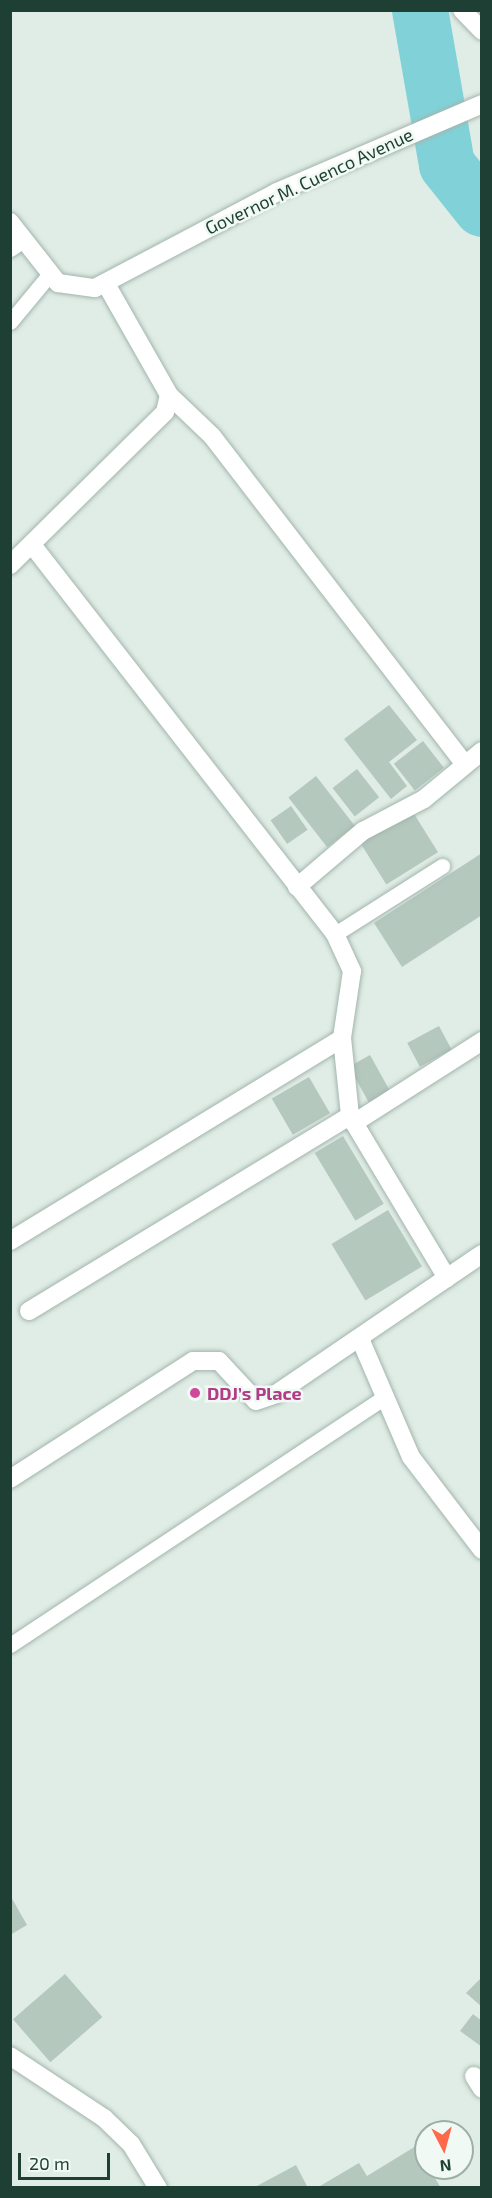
<!DOCTYPE html>
<meta charset="utf-8">
<style>
body{margin:0}
#map{position:relative;width:492px;height:2198px;overflow:hidden;background:#e0ede6;font-family:"Exo 2",sans-serif}
div>[style]{position:absolute}
[style*='--x']{left:calc(var(--x)*1px);top:calc(var(--y)*1px);width:calc(var(--w)*1px);rotate:calc(var(--a)*1deg)}
.river>*{height:56px;margin:-28px;padding:0 28px;transform-origin:28px;border-radius:28px;background:#81d2d8}
.building>*{inset:0;background:#b5c8be;transform-origin:0 0}
.roads{filter:drop-shadow(0 0 2px #a2b5ad) drop-shadow(0 0 2px #a2b5ad)}
.lane>*{height:15px;margin:-7.5px;padding:0 7.5px;transform-origin:7.5px;border-radius:7.5px;background:#fff}
.street>*{height:18px;margin:-9px;padding:0 9px;transform-origin:9px;border-radius:9px;background:#fff}
.secondary>*{height:18px;margin:-9px;padding:0 9px;transform-origin:9px;border-radius:9px;background:#fff}
.dots>*{width:16px;height:16px;translate:-50% -50%;box-sizing:border-box;border:3px solid #f1f9f4;border-radius:50%}
span{translate:-50% -50%;white-space:nowrap;text-align:center;line-height:1.15;-webkit-text-stroke:5px #f1f9f4;paint-order:stroke}
.street-label{font-size:18px;color:#1e3f33}
.hotel-label{font-size:18px;color:#b23c85;font-weight:700}
.left{translate:0 -50%;text-align:left}
.frame{position:absolute;inset:0;border:12px solid #1e3f33;pointer-events:none}
.north{position:absolute;left:414px;top:2120px;width:60px;height:60px;box-sizing:border-box;background:#f1f9f4;border:2px solid #9dafa7;border-radius:50%;rotate:174deg;font-size:16px;font-weight:700;line-height:24px;text-align:center;color:#1e3f33}
.north::after{content:'';display:block;margin:auto;width:21px;height:27px;background:#ff684b;clip-path:polygon(50% 0,100% 100%,50% 72%,0 100%)}
.scale{position:absolute;left:18px;top:2153px;width:92px;height:27px;box-sizing:border-box;border:3px solid #1e3f33;border-top:0;padding-left:8px;font-size:18px;line-height:21px;white-space:nowrap;color:#1e3f33;-webkit-text-stroke:4px #f1f9f4;paint-order:stroke}
</style>
<div id="map">
<div class="river">
<div style="--x:420;--y:10;--w:157;--a:80.1"></div>
<div style="--x:447;--y:165;--w:56;--a:51.5"></div>
</div>
<div class="building">
<div style="clip-path:polygon(389px 705px,417px 740px,389px 762px,407px 786px,391px 799px,344px 739px)"></div>
<div style="left:423px;top:741px;width:34px;height:37px;rotate:52deg"></div>
<div style="left:357px;top:769px;width:36px;height:31px;rotate:52deg"></div>
<div style="left:316px;top:776px;width:63px;height:35px;rotate:52deg"></div>
<div style="left:291px;top:806px;width:29px;height:25px;rotate:55deg"></div>
<div style="left:411px;top:809px;width:51px;height:61px;rotate:58deg"></div>
<div style="clip-path:polygon(482px 853px,482px 915px,402px 967px,374px 923px)"></div>
<div style="left:439px;top:1026px;width:27px;height:36px;rotate:62deg"></div>
<div style="left:370px;top:1055px;width:41px;height:24px;rotate:61deg"></div>
<div style="left:309px;top:1077px;width:42px;height:43px;rotate:60deg"></div>
<div style="left:343px;top:1136px;width:79px;height:33px;rotate:59deg"></div>
<div style="left:388px;top:1210px;width:66px;height:66px;rotate:59deg"></div>
<div style="clip-path:polygon(10px 1895px,27px 1925px,10px 1935px)"></div>
<div style="left:65px;top:1974px;width:57px;height:69px;rotate:49deg"></div>
<div style="clip-path:polygon(482px 1977px,482px 2007px,466px 1993px)"></div>
<div style="clip-path:polygon(473px 2014px,482px 2021px,482px 2047px,460px 2031px)"></div>
<div style="clip-path:polygon(416px 2146px,441px 2188px,320px 2186px,359px 2163px,367px 2176px)"></div>
<div style="clip-path:polygon(296px 2165px,308px 2188px,253px 2188px)"></div>
</div>
<div class="roads">
<div class="lane">
<div style="--x:10;--y:249;--w:16;--a:-35"></div>
<div style="--x:10;--y:322;--w:61;--a:-50.3"></div>
<div style="--x:335;--y:934;--w:127;--a:-32.4"></div>
<div style="--x:10;--y:1645;--w:450;--a:-33.5"></div>
</div>
<div class="street">
<div style="--x:462;--y:10;--w:29;--a:46"></div>
<div style="--x:106;--y:284;--w:128;--a:60.4"></div>
<div style="--x:169;--y:395;--w:59;--a:43.6"></div>
<div style="--x:212;--y:436;--w:414;--a:52.4"></div>
<div style="--x:33;--y:546;--w:492;--a:52.1"></div>
<div style="--x:335;--y:934;--w:41;--a:65.3"></div>
<div style="--x:352;--y:971;--w:68;--a:98.5"></div>
<div style="--x:342;--y:1038;--w:78;--a:84.1"></div>
<div style="--x:350;--y:1116;--w:189;--a:59.1"></div>
<div style="--x:10;--y:565;--w:218;--a:-44.6"></div>
<div style="--x:165;--y:412;--w:17;--a:-77"></div>
<div style="--x:297;--y:887;--w:87;--a:-40.3"></div>
<div style="--x:363;--y:831;--w:69;--a:-27.7"></div>
<div style="--x:424;--y:799;--w:75;--a:-39.6"></div>
<div style="--x:354;--y:1123;--w:152;--a:-32.6"></div>
<div style="--x:10;--y:1241;--w:389;--a:-31.4"></div>
<div style="--x:29;--y:1311;--w:376;--a:-31.3"></div>
<div style="--x:361;--y:1341;--w:126;--a:66.7"></div>
<div style="--x:411;--y:1457;--w:117;--a:52.6"></div>
<div style="--x:10;--y:1479;--w:218;--a:-32.8"></div>
<div style="--x:193;--y:1361;--w:26;--a:0"></div>
<div style="--x:219;--y:1361;--w:54;--a:47.2"></div>
<div style="--x:256;--y:1401;--w:21;--a:-19"></div>
<div style="--x:276;--y:1394;--w:249;--a:-34.2"></div>
<div style="--x:10;--y:2056;--w:113;--a:33.4"></div>
<div style="--x:104;--y:2118;--w:37;--a:44"></div>
<div style="--x:131;--y:2144;--w:52;--a:58.5"></div>
<div style="--x:474;--y:2076;--w:15;--a:58"></div>
</div>
<div class="secondary">
<div style="--x:10;--y:222;--w:78;--a:51.8"></div>
<div style="--x:58;--y:283;--w:37;--a:8"></div>
<div style="--x:95;--y:288;--w:206;--a:-27.8"></div>
<div style="--x:277;--y:192;--w:223;--a:-23.2"></div>
</div>
</div>
<div class="dots">
<div style="left:195px;top:1393px;background:#d1479c"></div>
</div>
<div class="street-label">
<span style="left:309px;top:181px;rotate:-25deg">Governor M. Cuenco Avenue</span>
</div>
<div class="hotel-label">
<span class="left" style="left:207px;top:1393px">DDJ’s Place</span>
</div>
<div class="frame"></div>
<div class="north">N</div>
<div class="scale">20 m</div>
</div>
